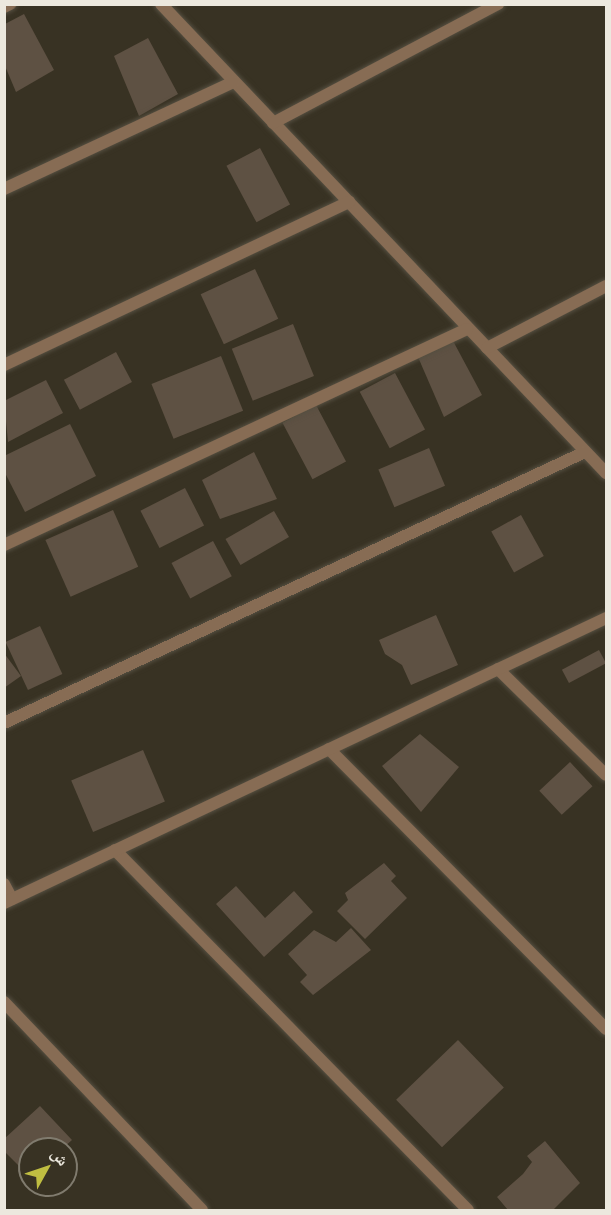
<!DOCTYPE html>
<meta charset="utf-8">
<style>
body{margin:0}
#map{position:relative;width:611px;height:1215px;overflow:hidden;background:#383223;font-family:Mulish,"Noto Naskh Arabic",sans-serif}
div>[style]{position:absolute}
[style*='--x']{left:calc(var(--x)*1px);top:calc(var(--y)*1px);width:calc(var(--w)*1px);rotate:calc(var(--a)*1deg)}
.building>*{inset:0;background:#5e5143;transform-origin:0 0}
.roads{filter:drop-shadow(0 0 2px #554f41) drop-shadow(0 0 2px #554f41)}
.street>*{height:12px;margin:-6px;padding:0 6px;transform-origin:6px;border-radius:6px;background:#876c54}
span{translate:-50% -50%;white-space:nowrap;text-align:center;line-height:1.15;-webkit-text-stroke:5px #383223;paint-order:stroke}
.frame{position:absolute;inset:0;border:6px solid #ece8de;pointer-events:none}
.north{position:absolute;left:18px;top:1137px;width:60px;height:60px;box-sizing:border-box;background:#383223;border:2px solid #807b6e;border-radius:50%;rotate:50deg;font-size:16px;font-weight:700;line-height:24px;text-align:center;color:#ece8de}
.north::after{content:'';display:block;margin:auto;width:21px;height:27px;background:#c0be41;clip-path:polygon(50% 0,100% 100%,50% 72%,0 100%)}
</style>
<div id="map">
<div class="building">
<div style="clip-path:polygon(24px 14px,54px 70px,16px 92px,5px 66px,5px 24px)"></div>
<div style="clip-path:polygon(148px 38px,178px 94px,139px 116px,114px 56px)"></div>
<div style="left:260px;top:148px;width:64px;height:38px;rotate:62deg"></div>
<div style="left:255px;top:269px;width:55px;height:60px;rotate:65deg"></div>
<div style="left:293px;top:324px;width:56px;height:66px;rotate:68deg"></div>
<div style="clip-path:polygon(452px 339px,482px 395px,444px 417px,418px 357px)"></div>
<div style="left:116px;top:352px;width:34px;height:59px;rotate:62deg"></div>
<div style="left:221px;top:356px;width:59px;height:75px;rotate:68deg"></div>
<div style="left:395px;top:373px;width:64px;height:40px;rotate:62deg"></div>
<div style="clip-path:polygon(46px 380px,63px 413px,8px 442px,4px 401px)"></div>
<div style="left:316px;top:405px;width:64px;height:38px;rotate:62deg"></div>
<div style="clip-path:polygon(70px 424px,96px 476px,25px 512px,4px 471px,4px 456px)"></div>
<div style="left:429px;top:448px;width:41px;height:55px;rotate:67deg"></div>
<div style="clip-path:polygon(254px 452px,277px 499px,220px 519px,202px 480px)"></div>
<div style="left:185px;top:488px;width:42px;height:50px;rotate:63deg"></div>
<div style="left:113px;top:510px;width:62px;height:74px;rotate:66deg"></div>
<div style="left:274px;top:511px;width:30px;height:56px;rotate:60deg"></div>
<div style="left:521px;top:515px;width:47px;height:34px;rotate:61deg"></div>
<div style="left:213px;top:541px;width:40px;height:47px;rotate:62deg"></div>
<div style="clip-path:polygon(436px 615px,458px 665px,411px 685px,402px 665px,385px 654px,379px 640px)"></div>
<div style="left:40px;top:626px;width:53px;height:38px;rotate:65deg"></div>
<div style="left:599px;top:650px;width:15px;height:42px;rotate:62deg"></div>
<div style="clip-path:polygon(4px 653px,21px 676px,4px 688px)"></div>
<div style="clip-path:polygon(420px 734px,459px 767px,421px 812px,382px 766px)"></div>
<div style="left:143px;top:750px;width:56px;height:78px;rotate:67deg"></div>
<div style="left:570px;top:762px;width:33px;height:42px;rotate:47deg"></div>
<div style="clip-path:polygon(384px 863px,396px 876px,391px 881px,407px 898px,365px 939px,337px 911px,348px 900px,345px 893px)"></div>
<div style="clip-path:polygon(236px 886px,265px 918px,294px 891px,313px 912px,264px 957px,216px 904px)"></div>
<div style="clip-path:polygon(351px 928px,371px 950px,313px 995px,300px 982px,307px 975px,288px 954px,314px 930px,336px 942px)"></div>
<div style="left:458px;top:1040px;width:66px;height:86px;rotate:46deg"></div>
<div style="clip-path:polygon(40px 1106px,72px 1140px,62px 1149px,30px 1149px,30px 1177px,4px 1151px,4px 1139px)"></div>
<div style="clip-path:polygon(545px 1141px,580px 1183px,553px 1210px,508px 1210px,497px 1197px,523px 1174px,532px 1162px,527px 1156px)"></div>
</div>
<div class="roads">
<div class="street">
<div style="--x:161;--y:4;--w:647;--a:46.5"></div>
<div style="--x:4;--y:7;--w:7;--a:-27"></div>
<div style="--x:273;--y:123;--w:255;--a:-27.9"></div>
<div style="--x:4;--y:189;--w:253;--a:-25"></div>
<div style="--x:487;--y:348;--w:134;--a:-27.5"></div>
<div style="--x:4;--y:365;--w:382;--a:-25.3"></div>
<div style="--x:4;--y:545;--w:511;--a:-25.01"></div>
<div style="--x:498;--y:669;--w:151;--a:44.5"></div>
<div style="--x:4;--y:723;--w:641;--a:-25.01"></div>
<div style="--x:329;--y:749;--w:394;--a:45.3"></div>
<div style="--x:115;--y:850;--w:504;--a:45.56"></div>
<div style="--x:4;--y:884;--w:17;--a:62"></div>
<div style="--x:4;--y:903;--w:666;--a:-25.33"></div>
<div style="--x:4;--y:1002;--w:287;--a:46.4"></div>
</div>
</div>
<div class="frame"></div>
<div class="north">ش</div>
</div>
